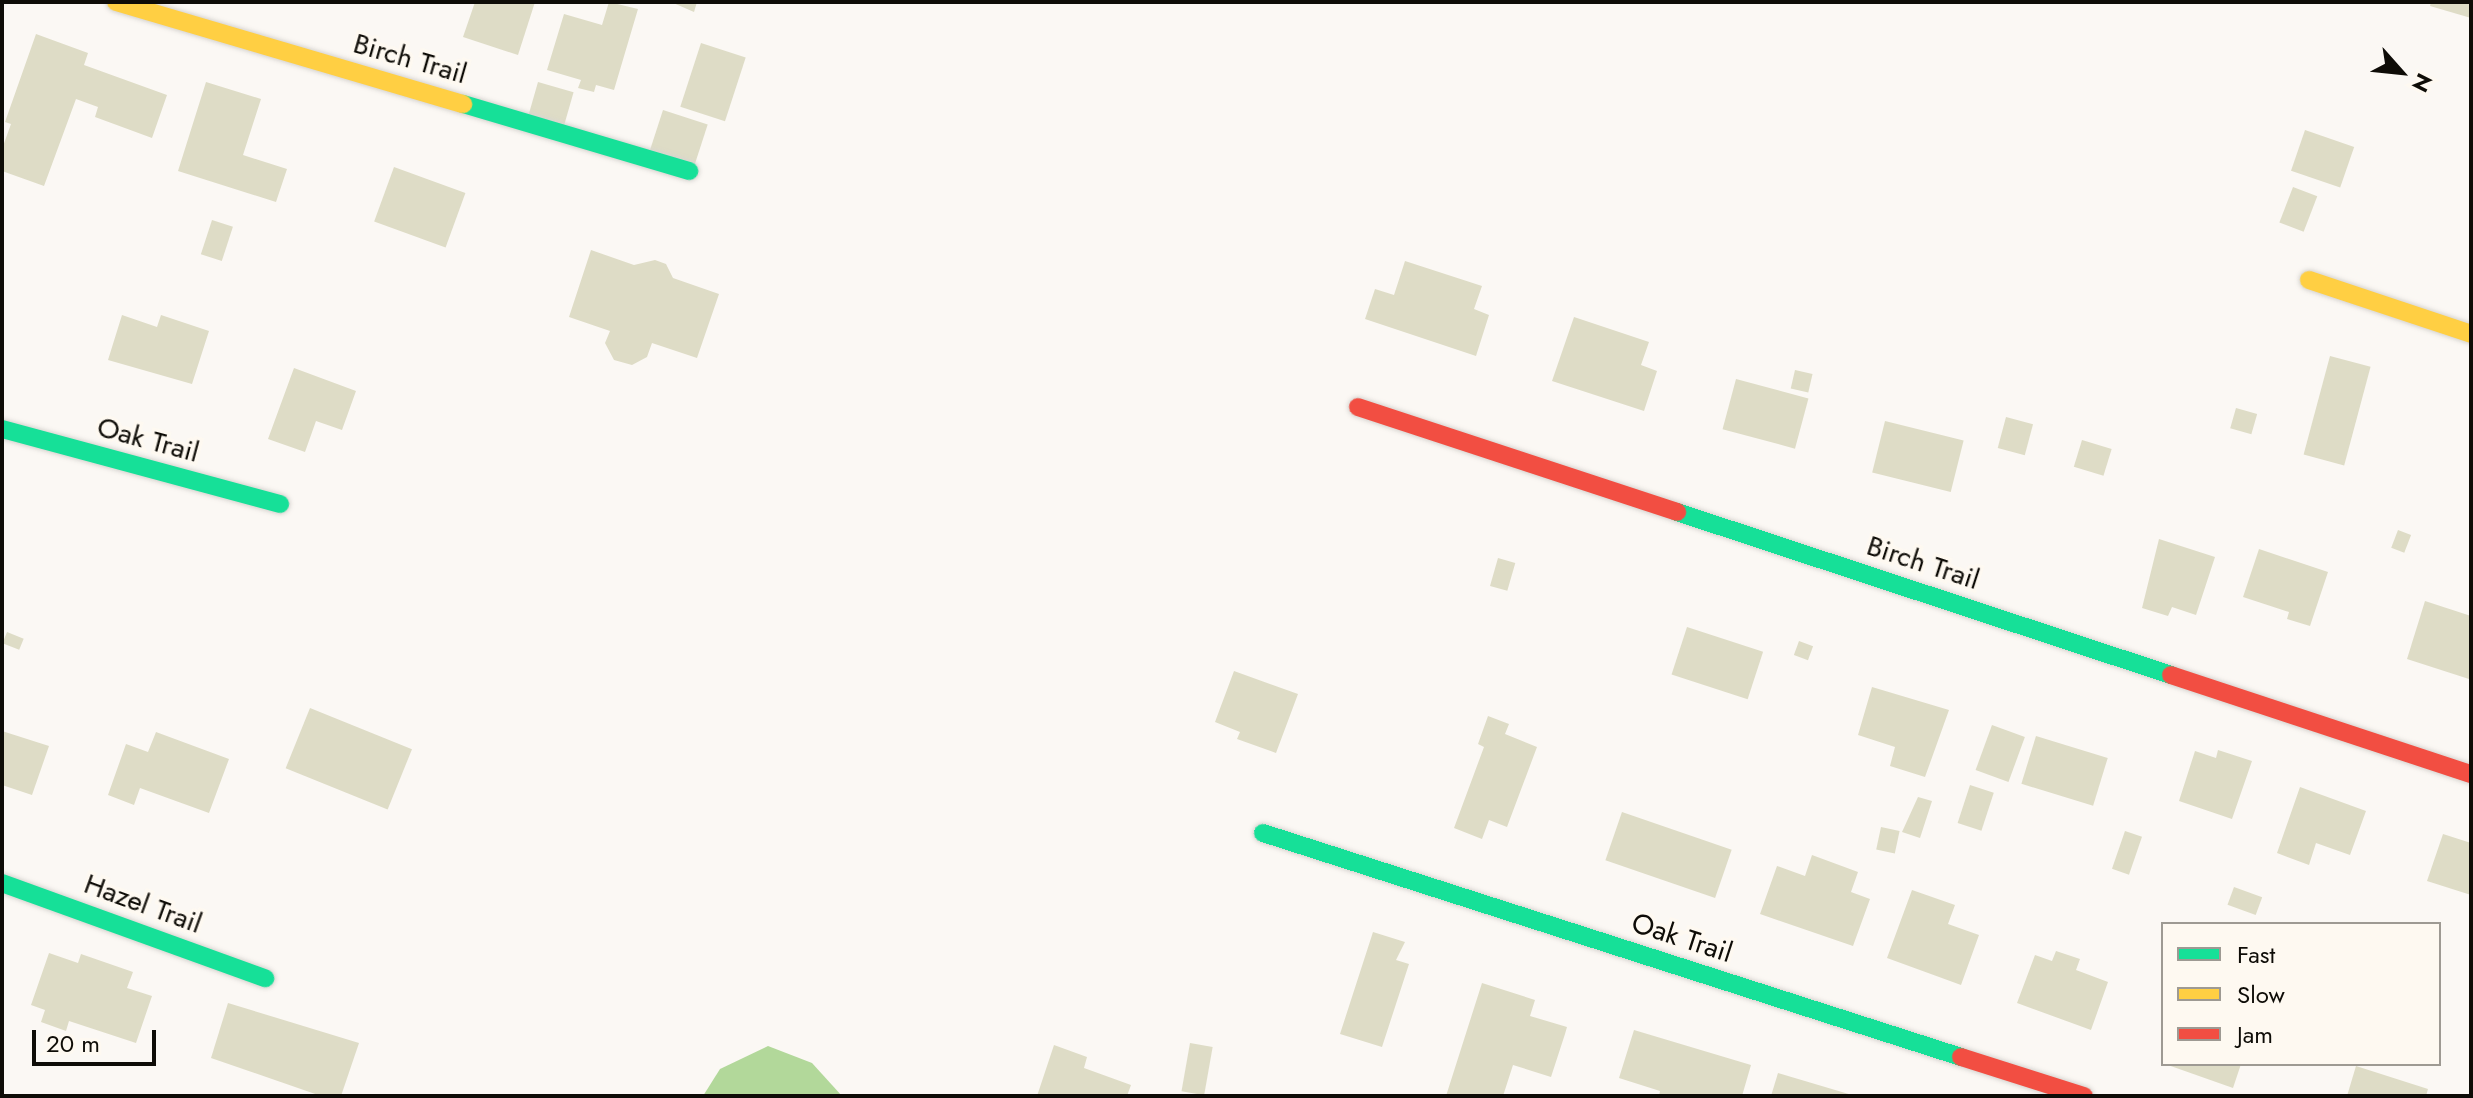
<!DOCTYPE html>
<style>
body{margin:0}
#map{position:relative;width:2473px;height:1098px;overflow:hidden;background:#fbf8f4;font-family:Jost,sans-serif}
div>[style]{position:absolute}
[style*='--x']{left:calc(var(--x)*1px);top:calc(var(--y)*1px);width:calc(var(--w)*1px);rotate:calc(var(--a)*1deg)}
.water>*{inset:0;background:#b2d89a}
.building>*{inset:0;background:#dedcc6;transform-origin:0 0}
.roads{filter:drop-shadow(0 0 2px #d7d4d0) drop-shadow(0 0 2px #d7d4d0)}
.fast>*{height:18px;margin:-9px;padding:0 9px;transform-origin:9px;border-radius:9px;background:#16e098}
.slow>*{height:18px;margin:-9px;padding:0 9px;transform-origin:9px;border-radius:9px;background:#ffcf43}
.jam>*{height:18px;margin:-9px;padding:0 9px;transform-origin:9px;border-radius:9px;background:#f24e42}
span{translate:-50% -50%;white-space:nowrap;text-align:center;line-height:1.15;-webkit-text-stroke:7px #fef9f1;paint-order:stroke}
.street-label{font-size:28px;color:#0e0c07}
.frame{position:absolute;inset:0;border:4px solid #0e0c07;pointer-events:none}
.legend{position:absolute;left:2161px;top:922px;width:280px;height:144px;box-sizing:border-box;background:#fef9f1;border:2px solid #9e9a93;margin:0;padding:10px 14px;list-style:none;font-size:24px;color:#0e0c07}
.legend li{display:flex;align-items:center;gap:16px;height:40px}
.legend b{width:40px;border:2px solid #9e9a93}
.north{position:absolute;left:2361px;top:32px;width:80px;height:80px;-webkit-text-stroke:6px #fef9f1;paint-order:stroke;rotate:117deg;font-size:22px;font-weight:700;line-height:32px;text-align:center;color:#0e0c07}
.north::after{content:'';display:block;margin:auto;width:28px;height:36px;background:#0e0c07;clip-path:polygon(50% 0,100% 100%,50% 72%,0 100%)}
.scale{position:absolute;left:32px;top:1030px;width:124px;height:36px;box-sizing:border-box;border:4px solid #0e0c07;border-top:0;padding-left:10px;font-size:24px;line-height:28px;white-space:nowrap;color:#0e0c07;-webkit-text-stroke:6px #fef9f1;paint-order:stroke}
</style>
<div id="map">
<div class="water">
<div style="clip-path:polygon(768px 1046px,812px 1063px,842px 1096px,703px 1096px,720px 1069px)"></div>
</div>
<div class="building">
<div style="clip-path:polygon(475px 2px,535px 2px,518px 55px,463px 37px)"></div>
<div style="clip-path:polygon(609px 2px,638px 9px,614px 90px,596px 85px,594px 92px,578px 88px,581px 80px,547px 70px,564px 14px,602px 25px)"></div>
<div style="clip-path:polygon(671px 2px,697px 2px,694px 12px)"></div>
<div style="clip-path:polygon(2431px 2px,2471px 2px,2471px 18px,2430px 6px)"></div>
<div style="clip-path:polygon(36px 34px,88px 53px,84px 65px,167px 95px,152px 138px,95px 117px,98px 107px,76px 99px,44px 186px,2px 171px,2px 149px,11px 124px,5px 122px)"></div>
<div style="left:701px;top:43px;width:47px;height:67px;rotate:18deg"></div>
<div style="clip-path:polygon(206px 82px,261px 99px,243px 155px,287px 169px,276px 202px,178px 171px)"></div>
<div style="left:538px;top:82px;width:37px;height:39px;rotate:16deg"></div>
<div style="left:663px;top:110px;width:47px;height:42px;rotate:18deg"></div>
<div style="left:2305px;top:130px;width:52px;height:43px;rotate:19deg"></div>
<div style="left:394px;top:167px;width:76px;height:58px;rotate:20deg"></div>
<div style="left:2293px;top:187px;width:26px;height:38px;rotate:21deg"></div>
<div style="left:212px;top:220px;width:22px;height:36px;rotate:18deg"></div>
<div style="clip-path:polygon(591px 250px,634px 265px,655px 260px,666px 264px,673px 278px,719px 294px,697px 358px,652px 343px,647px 357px,632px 365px,614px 360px,605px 343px,610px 331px,569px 317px)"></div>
<div style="clip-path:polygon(1405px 261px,1482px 286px,1474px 309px,1489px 315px,1476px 356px,1365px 319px,1375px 289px,1394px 295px)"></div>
<div style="clip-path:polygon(122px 315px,157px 327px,161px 315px,209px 331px,192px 384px,108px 360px)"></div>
<div style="clip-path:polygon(1574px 317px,1649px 342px,1641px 365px,1657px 371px,1644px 411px,1552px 381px)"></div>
<div style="left:2330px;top:356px;width:42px;height:102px;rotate:15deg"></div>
<div style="clip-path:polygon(294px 368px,356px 391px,342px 430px,316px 421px,305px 452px,268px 439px)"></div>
<div style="left:1795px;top:370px;width:18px;height:19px;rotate:13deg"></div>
<div style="left:1736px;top:379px;width:75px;height:52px;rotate:15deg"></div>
<div style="left:2236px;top:408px;width:22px;height:21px;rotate:16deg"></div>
<div style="left:2006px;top:417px;width:28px;height:32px;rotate:15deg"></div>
<div style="left:1885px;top:421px;width:81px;height:53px;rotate:14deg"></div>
<div style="left:2082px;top:440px;width:31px;height:28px;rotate:17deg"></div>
<div style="left:2398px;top:530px;width:14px;height:19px;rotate:21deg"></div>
<div style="clip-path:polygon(2159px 539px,2215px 557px,2196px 615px,2172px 607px,2168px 616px,2142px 608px)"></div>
<div style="clip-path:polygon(2259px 549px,2328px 572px,2310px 626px,2287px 619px,2289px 612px,2243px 597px)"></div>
<div style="left:1498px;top:558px;width:18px;height:29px;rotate:16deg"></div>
<div style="clip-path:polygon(2425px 601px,2471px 616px,2469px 679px,2407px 659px)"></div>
<div style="left:1687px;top:627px;width:80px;height:50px;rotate:18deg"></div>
<div style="left:7px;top:632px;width:18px;height:12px;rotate:22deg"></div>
<div style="left:1799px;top:641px;width:15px;height:15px;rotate:20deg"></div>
<div style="clip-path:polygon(1234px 671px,1298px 694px,1276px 753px,1237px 739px,1240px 732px,1215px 722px)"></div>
<div style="clip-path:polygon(1872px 687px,1949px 710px,1925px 777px,1890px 766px,1895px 747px,1858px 735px)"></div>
<div style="left:310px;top:708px;width:110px;height:65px;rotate:22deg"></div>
<div style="clip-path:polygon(1488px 716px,1509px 724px,1505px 734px,1537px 747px,1507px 827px,1489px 820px,1482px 839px,1454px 828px,1484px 747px,1478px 744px)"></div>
<div style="left:1992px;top:725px;width:35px;height:48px;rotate:20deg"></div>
<div style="clip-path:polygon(2px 731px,49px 746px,32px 795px,2px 785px)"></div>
<div style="clip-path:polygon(156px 732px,229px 759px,209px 813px,140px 788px,134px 805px,108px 795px,126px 744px,148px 752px)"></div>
<div style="left:2036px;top:736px;width:75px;height:50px;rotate:17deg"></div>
<div style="clip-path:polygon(2218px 750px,2252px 761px,2232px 819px,2179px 801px,2195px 751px,2216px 758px)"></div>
<div style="left:1970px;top:785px;width:25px;height:40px;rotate:18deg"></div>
<div style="clip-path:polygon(2300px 787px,2366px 811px,2350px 855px,2316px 843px,2309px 865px,2277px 853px)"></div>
<div style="clip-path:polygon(1918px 797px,1932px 801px,1920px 838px,1902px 832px)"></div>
<div style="left:1622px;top:812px;width:116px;height:51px;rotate:19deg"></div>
<div style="left:1881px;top:827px;width:19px;height:23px;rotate:12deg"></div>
<div style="left:2125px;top:831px;width:18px;height:40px;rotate:19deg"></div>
<div style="clip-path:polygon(2443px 834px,2471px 843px,2471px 895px,2427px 881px)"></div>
<div style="clip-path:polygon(1812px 855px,1858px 872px,1851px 892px,1870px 899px,1853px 946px,1760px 914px,1777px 866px,1805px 876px)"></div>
<div style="left:2234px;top:887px;width:30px;height:19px;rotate:20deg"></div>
<div style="clip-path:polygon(1912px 890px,1955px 905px,1948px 924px,1979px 935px,1961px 985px,1887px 958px)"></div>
<div style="clip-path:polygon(1373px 932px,1405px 942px,1396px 960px,1409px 964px,1382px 1047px,1340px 1034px)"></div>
<div style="clip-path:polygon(2056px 951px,2080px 959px,2076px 970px,2108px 982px,2091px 1030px,2017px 1003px,2035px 955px,2052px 961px)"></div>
<div style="clip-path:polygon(49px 953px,78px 963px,81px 954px,133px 972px,127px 988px,152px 996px,136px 1043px,69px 1021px,66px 1031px,41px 1022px,45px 1010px,31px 1005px)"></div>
<div style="clip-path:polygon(1482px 983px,1535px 1000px,1530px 1016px,1567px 1027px,1565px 1034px,1551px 1077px,1513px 1065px,1503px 1096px,1446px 1096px)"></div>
<div style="clip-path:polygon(228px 1003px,359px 1043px,341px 1096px,321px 1096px,211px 1058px)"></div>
<div style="clip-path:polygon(1634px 1030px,1751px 1065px,1742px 1096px,1659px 1096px,1660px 1091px,1619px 1078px)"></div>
<div style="left:1190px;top:1043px;width:23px;height:49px;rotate:10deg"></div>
<div style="clip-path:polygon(1054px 1045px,1087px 1057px,1084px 1068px,1131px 1085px,1127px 1096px,1037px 1096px)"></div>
<div style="clip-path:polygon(2165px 1064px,2241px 1064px,2233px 1088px)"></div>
<div style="clip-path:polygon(2356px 1066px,2428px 1089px,2426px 1096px,2347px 1096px)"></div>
<div style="clip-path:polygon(1778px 1073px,1852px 1095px,1852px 1096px,1771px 1096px)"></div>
</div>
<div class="roads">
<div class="fast">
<div style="--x:463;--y:104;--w:236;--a:16.5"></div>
<div style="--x:2;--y:429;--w:288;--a:15.1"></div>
<div style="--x:1677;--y:512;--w:520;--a:18.26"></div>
<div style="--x:1263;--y:833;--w:733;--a:17.79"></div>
<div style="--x:2;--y:883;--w:280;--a:19.9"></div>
</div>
<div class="slow">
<div style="--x:116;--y:2;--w:362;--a:16.4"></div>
<div style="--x:2309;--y:280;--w:171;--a:18.4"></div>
</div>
<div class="jam">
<div style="--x:1358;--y:407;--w:336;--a:18.2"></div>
<div style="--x:2171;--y:675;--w:316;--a:18.3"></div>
<div style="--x:1961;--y:1057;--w:129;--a:17.6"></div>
</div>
</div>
<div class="street-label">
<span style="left:410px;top:59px;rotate:16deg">Birch Trail</span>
<span style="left:148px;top:440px;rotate:15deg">Oak Trail</span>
<span style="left:1923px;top:563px;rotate:18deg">Birch Trail</span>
<span style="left:143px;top:904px;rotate:20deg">Hazel Trail</span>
<span style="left:1682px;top:938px;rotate:18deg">Oak Trail</span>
</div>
<div class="frame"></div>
<ul class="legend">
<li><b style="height:10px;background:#16e098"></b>Fast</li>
<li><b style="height:10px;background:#ffcf43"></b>Slow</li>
<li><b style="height:10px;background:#f24e42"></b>Jam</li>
</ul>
<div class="north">N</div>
<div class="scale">20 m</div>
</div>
